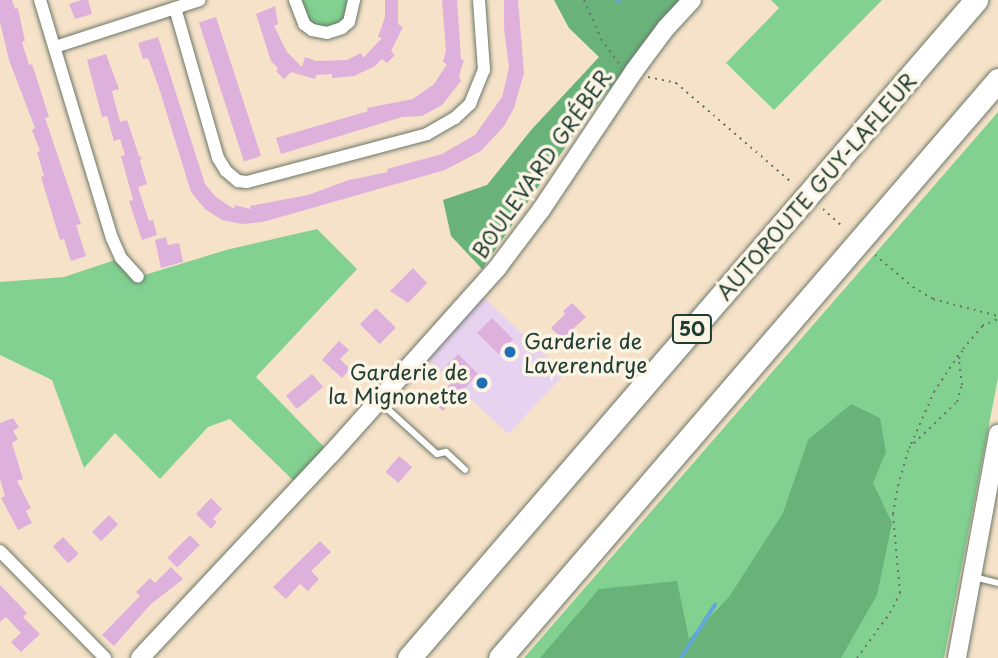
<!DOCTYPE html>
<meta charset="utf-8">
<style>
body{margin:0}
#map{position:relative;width:998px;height:658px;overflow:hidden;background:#f6e2c8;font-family:"Playpen Sans",sans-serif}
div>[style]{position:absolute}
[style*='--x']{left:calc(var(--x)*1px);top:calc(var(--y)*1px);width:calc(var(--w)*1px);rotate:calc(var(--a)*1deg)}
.built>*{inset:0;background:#e7d2ef;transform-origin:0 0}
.green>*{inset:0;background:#82d191}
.forest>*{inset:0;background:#69b37b}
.stream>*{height:3.5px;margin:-1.75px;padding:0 1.75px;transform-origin:1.75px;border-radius:1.75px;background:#61a8d7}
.building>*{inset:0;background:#deb1dd;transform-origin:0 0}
.path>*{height:2px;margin-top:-1px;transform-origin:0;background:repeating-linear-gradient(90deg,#6a7768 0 2px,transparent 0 7px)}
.roads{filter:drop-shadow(0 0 2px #6a7768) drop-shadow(0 0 2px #6a7768)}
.lane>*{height:6px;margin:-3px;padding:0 3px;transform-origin:3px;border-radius:3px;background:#fff}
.street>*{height:12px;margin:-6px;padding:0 6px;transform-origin:6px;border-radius:6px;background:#fff}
.secondary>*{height:18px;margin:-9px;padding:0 9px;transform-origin:9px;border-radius:9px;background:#fff}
.highway>*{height:23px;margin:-11.5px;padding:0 11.5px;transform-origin:11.5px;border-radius:11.5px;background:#fff}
.dots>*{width:19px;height:19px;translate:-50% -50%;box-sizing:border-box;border:4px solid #fcf5e5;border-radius:50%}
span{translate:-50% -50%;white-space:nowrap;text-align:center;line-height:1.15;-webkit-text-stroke:7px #fcf5e5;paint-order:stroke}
.shield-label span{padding:2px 5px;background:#fcf5e5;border:2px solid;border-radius:5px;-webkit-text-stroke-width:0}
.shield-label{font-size:19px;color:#1f3d34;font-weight:700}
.street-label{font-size:21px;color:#1f3d34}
.poi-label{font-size:21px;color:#1f3d34}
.left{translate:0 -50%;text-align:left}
.right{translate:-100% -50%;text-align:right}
</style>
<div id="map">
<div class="built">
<div style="left:483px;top:297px;width:112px;height:83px;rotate:43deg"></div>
</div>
<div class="green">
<div style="clip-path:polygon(295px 0,354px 0,349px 22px,312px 30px)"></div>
<div style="clip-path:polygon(771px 0,882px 0,774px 110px,726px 63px,779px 8px)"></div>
<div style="clip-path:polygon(998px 112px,998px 378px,944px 658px,524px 658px)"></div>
<div style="clip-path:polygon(317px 229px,357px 269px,256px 377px,331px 454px,300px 487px,230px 419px,208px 427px,160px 479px,115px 433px,84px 468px,52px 380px,0 355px,0 282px,64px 277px,121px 258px,138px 277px,226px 250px)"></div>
</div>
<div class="forest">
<div style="clip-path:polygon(554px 0,680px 0,575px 133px,482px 269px,451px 236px,443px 200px,487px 185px,532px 129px,599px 57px,569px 28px)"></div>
<div style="clip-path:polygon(851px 404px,880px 418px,886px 452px,873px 483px,892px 523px,877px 595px,841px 658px,540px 658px,599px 589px,677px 581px,689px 639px,729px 597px,783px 513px,808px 440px)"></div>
</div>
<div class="stream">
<div style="--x:619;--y:0;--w:2;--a:90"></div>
<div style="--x:681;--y:658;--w:63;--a:-57.3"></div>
</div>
<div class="building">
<div style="clip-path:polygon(0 0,12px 0,15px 9px,18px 8px,25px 41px,22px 42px,29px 65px,32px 64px,49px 117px,45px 118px,81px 224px,76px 225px,86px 256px,71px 261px,64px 239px,60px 240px,41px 177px,44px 176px,37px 152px,40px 151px,32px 130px,35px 128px,9px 60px,0 22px)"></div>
<div style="clip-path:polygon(81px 0,88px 0,92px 14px,75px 19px,69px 4px)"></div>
<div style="clip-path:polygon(385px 0,398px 0,398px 24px,403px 27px,391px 51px,395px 55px,387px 63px,382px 59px,375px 66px,354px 76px,332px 78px,332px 74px,316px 75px,315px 79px,291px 72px,284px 79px,276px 71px,278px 68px,271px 61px,256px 14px,275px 6px,278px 24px,274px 26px,287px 52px,302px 67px,305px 57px,316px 61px,347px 60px,361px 53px,363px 58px,382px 38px,378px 37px,385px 17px)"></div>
<div style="clip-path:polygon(442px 0,457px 0,461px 59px,464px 60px,459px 76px,461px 81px,442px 105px,422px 116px,402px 117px,281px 154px,276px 138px,368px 111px,367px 108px,413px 99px,434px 84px,447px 64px,443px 62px,446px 51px)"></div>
<div style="clip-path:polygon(504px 0,518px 0,524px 73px,514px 108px,504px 126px,481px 151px,445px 170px,263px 222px,242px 224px,222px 220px,205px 209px,191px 192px,158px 85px,148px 58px,143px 59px,138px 43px,158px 37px,205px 184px,216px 197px,234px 209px,235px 205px,250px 209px,250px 206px,308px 195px,349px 180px,388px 172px,387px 169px,442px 154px,475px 135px,502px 97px,506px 81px,509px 67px,504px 28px)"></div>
<div style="left:216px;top:17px;width:146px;height:18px;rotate:72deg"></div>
<div style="clip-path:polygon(106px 54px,119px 89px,112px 91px,120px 122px,127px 120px,139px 156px,142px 158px,140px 161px,147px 184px,138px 187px,149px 221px,153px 220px,157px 235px,142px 240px,129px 201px,133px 200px,121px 156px,125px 155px,120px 139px,114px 141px,107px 116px,102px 117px,87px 60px)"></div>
<div style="clip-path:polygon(166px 237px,168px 245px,179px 243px,183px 262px,161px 268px,155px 240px)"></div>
<div style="clip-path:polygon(413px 268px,427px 283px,408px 303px,390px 291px)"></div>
<div style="clip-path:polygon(572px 303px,586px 317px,562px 339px,551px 328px,565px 314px,563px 311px)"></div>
<div style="left:376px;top:308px;width:28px;height:23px;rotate:45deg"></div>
<div style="left:492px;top:318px;width:30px;height:21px;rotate:45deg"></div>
<div style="clip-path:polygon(339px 341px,349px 350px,340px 359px,350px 369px,342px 378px,322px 360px)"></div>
<div style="clip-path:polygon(458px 354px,478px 374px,443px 411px,433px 402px,453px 381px,442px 370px)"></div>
<div style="left:312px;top:374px;width:17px;height:34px;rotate:50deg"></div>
<div style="clip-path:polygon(13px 418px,19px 427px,13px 431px,18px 439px,12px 443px,23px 479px,17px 481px,31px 508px,26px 511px,32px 523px,18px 530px,1px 498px,5px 496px,0 479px,0 423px)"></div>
<div style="left:399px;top:456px;width:17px;height:21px;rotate:40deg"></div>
<div style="clip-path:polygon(211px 498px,222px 509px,213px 519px,217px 522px,211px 529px,196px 514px)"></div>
<div style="left:109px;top:515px;width:13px;height:24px;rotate:45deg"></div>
<div style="left:190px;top:535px;width:14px;height:32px;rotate:45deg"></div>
<div style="left:63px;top:537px;width:23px;height:14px;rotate:47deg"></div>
<div style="clip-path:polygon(320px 541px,331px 552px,311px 571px,319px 579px,308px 591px,300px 584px,286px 599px,273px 587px)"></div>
<div style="clip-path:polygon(171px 567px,183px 579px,150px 605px,114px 646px,102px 635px,140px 596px,136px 592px,150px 578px,155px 583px)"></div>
<div style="clip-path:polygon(0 585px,27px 613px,23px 617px,40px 634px,21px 652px,11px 642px,21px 633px,6px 617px,0 622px)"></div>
</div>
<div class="path">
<div style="--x:584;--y:0;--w:43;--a:66.4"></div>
<div style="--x:601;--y:39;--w:32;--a:54"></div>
<div style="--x:648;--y:77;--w:29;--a:12"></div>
<div style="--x:676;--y:83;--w:152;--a:40.7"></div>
<div style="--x:823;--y:209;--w:27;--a:42"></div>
<div style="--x:875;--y:255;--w:50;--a:40.1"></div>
<div style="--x:913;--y:287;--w:23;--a:31"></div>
<div style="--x:933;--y:299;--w:67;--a:14.7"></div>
<div style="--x:911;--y:444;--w:57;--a:-66.1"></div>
<div style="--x:934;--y:392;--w:49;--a:-56.6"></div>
<div style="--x:857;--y:658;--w:56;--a:-53.7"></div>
<div style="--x:890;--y:613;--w:22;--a:-63"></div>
<div style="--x:900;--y:593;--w:79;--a:-95.1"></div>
<div style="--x:893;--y:514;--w:28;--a:-80"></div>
<div style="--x:898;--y:486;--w:40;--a:-74"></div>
<div style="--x:909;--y:448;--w:66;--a:-43.8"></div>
<div style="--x:957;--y:402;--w:18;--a:-74"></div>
<div style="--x:962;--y:385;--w:26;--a:-97"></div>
<div style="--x:959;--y:359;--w:11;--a:-68"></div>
<div style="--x:963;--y:349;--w:30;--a:-50"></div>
<div style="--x:982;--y:326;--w:17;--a:-24"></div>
</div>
<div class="roads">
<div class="lane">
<div style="--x:380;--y:402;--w:77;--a:42.4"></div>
<div style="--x:437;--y:454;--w:9;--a:-13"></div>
<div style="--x:446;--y:452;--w:26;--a:43"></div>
<div style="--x:974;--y:577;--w:25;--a:14"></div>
</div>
<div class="street">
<div style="--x:40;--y:0;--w:249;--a:73.2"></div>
<div style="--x:112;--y:238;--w:22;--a:66"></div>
<div style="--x:121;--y:258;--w:25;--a:48"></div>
<div style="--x:295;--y:0;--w:26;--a:69"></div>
<div style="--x:304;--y:24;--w:10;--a:37"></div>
<div style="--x:312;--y:30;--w:15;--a:11"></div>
<div style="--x:327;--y:33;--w:16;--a:-18"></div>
<div style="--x:342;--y:28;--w:9;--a:-41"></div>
<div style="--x:349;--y:22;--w:23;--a:-77"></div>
<div style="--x:175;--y:8;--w:156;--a:74"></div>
<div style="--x:218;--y:158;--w:15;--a:58"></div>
<div style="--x:226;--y:171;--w:16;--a:40"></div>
<div style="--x:238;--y:181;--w:9;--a:6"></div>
<div style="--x:247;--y:182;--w:186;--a:-14.9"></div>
<div style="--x:427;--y:134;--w:32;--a:-30"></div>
<div style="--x:455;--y:118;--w:21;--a:-43"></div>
<div style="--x:470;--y:104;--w:37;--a:-68"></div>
<div style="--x:484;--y:70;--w:70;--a:-94.1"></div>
<div style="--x:55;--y:47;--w:152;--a:-18"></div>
<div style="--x:0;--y:551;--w:150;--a:45.5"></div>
</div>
<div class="secondary">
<div style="--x:140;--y:658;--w:279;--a:-46.9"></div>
<div style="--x:331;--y:454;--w:251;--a:-48.2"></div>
<div style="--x:498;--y:267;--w:71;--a:-53"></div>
<div style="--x:541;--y:210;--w:167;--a:-56.2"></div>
<div style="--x:634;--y:71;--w:54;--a:-53.3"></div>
<div style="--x:666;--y:28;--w:38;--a:-47"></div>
<div style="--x:957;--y:658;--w:228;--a:-79.6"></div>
</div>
<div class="highway">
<div style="--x:409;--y:658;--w:869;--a:-49.25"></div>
<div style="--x:500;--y:658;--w:763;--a:-49.25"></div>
</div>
</div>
<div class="dots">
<div style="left:510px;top:352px;background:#1f6fb2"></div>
<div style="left:482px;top:383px;background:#1f6fb2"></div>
</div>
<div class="shield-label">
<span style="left:692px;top:329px">50</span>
</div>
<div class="street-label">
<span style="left:541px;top:163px;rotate:-55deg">BOULEVARD GRÉBER</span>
<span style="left:816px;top:186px;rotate:-49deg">AUTOROUTE GUY-LAFLEUR</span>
</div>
<div class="poi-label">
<span class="left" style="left:524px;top:352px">Garderie de<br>Laverendrye</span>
<span class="right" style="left:468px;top:383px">Garderie de<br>la Mignonette</span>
</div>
</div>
